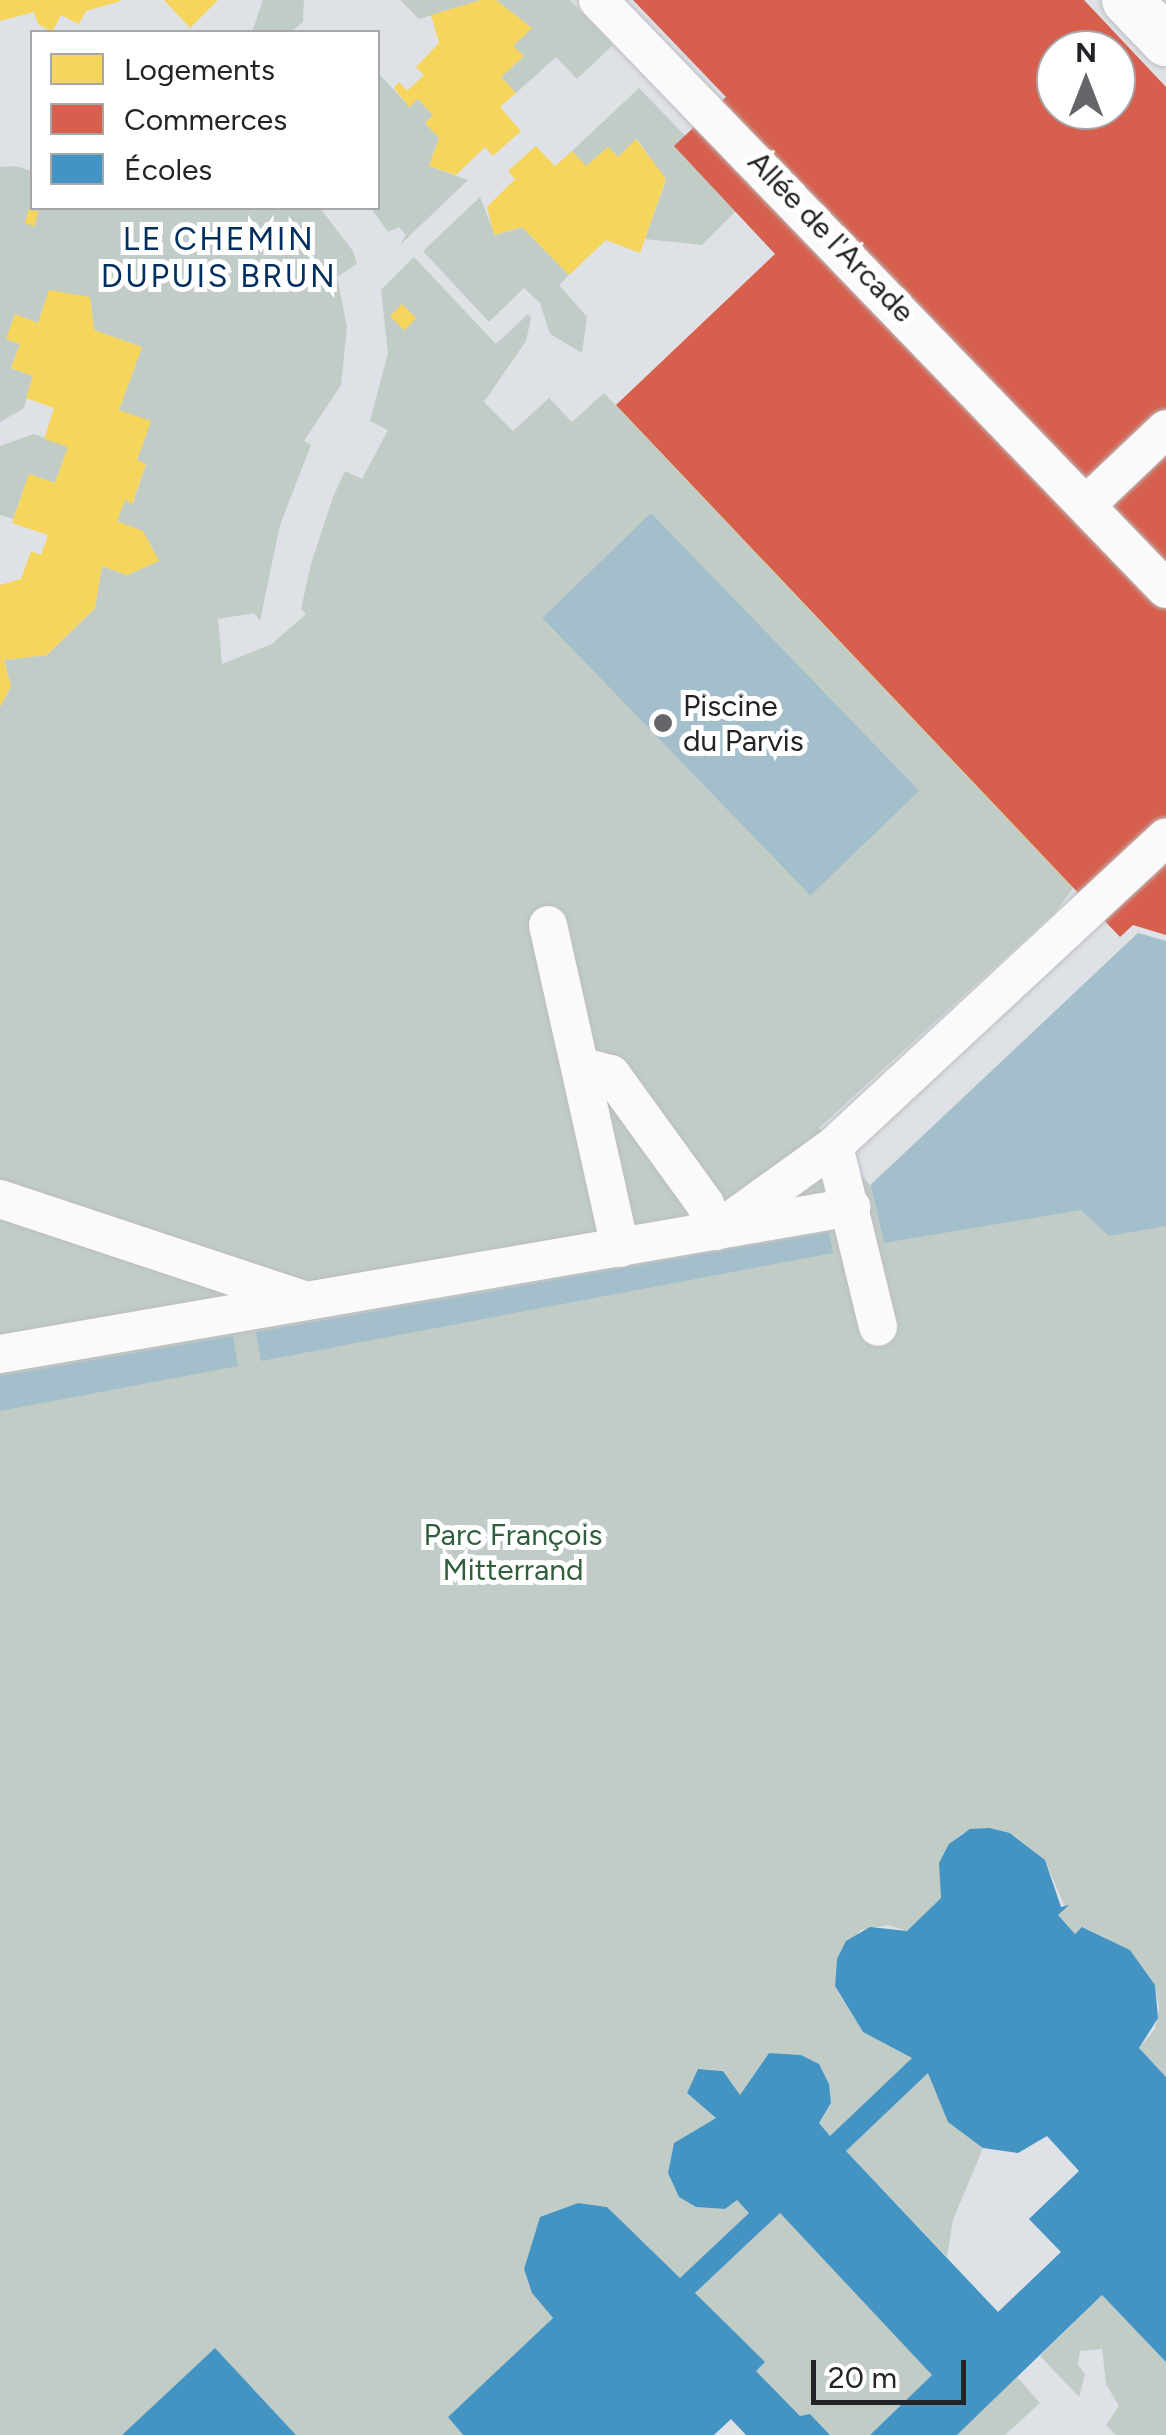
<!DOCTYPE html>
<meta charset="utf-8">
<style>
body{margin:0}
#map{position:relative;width:1166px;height:2435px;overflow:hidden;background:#dee1e6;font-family:Figtree,sans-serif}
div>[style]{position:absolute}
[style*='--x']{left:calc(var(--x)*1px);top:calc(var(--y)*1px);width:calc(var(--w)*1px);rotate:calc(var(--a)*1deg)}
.green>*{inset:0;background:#c1ccc7}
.water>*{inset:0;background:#a3bfcb;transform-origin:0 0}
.homes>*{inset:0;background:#f6d55c;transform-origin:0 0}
.shops>*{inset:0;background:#d6604d}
.schools>*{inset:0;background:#4393c3}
.roads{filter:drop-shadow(0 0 2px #bbbdc1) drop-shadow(0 0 2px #bbbdc1)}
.pedestrian>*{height:38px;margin:-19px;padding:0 19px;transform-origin:19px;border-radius:19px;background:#fafafb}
.minor>*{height:50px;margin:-25px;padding:0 25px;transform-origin:25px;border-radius:25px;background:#fafafb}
.dots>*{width:28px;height:28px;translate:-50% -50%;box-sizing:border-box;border:5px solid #fff;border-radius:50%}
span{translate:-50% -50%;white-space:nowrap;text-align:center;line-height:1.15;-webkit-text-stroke:10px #fff;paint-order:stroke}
.street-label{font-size:30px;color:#222427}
.poi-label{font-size:30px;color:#222427}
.left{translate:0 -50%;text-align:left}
.park-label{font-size:30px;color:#315f3c}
.neighbourhood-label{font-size:32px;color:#002f60;letter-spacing:2.5px}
.legend{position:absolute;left:30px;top:30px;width:350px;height:180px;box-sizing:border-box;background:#fff;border:2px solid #a7a7a9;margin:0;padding:12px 18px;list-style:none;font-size:30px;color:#222427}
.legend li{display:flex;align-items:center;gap:20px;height:50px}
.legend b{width:50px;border:2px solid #a7a7a9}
.north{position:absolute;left:1036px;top:30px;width:100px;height:100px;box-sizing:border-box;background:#fff;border:2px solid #a7a7a9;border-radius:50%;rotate:0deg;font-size:28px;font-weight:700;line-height:40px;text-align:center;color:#222427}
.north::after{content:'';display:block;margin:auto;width:35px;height:45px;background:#64666a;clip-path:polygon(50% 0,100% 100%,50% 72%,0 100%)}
.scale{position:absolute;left:811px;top:2360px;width:155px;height:45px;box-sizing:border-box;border:5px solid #222427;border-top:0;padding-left:12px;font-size:30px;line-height:35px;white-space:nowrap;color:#222427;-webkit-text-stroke:8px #fff;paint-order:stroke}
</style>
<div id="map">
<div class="green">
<div style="clip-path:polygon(263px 0,304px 0,303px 22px,291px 32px,252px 32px)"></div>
<div style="clip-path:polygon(400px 0,481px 0,419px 19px)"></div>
<div style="clip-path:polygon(496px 0,570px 0,613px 45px,577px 79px,556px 57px,516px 93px,501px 77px,523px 57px,513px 46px,531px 28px)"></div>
<div style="clip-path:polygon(380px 75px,409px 106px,418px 99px,433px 115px,425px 123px,439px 138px,429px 166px,468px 180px,400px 245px,406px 235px,399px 227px,388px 232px,371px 208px,378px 208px)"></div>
<div style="clip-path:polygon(639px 88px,747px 200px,702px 245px,645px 239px,666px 180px,637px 139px,618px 157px,608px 147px,586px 166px,572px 151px)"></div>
<div style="clip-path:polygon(15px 166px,32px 171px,32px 208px,320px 208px,353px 251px,357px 264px,337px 277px,347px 327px,341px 385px,304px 441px,311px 445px,280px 525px,260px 621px,254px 613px,218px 619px,222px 664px,272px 644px,306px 614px,301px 609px,311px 564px,333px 497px,345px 471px,362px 479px,388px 430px,370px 421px,388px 353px,381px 290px,414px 257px,496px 344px,528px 314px,531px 318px,526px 341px,484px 402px,513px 431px,549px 398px,572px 422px,604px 393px,1073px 888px,1057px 910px,819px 1128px,870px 1185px,1138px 933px,1166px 941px,1166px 2077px,1139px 2048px,1155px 2029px,1159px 2008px,1155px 1985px,1130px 1950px,1083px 1927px,1075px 1934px,1058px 1915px,1065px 1907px,1045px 1860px,1011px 1833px,991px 1828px,962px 1833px,939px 1863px,941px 1898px,907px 1931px,888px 1925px,861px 1930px,837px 1959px,835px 1987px,863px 2032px,912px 2058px,830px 2136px,819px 2123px,831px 2104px,829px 2084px,801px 2055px,769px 2053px,740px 2095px,722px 2070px,698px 2069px,687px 2093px,716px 2118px,674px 2143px,668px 2173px,679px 2197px,696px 2207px,725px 2209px,737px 2200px,749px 2213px,680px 2278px,607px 2207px,578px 2203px,540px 2217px,524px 2269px,532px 2293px,553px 2318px,448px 2417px,463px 2435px,296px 2435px,215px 2348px,122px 2435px,0 2435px,0 707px,11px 686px,4px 660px,47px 655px,95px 608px,102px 566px,127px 575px,159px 561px,143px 532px,117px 521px,125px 500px,133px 503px,146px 464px,137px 460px,150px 422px,119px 410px,142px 347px,94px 330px,90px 298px,50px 291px,38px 323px,15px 314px,7px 339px,20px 344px,11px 368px,33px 376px,24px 408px,0 422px,0 167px)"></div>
<div style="clip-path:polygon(480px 197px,495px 235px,522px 227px,569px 275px,559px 285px,587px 317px,582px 353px,550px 334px,540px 303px,524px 288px,489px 322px,423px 251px)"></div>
<div style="clip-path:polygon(34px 434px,68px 447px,55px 483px,29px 475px,13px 519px,0 515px,0 446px)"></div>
<div style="clip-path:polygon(928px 2073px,983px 2148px,953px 2220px,947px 2257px,846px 2151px)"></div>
<div style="clip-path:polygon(780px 2213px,932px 2375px,870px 2435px,830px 2435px,810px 2414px,800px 2416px,756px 2371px,763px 2363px,695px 2293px)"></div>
<div style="clip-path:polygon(1102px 2295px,1166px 2362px,1166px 2435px,1116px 2435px,1106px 2425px,1119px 2406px,1106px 2384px,1102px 2349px,1080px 2351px,1078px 2365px,1085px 2374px,1079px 2397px,1040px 2356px)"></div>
<div style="clip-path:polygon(1017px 2377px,1040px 2403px,1005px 2435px,957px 2435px)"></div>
</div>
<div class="water">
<div style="left:651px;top:513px;width:386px;height:151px;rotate:46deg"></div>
<div style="clip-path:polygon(1138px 933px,1166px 941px,1166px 1226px,1109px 1236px,1081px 1210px,884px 1243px,871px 1185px)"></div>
<div style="clip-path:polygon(829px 1232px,833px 1253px,261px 1361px,256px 1332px)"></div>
<div style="clip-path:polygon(233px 1336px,238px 1366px,0 1411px,0 1376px)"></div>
</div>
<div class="homes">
<div style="clip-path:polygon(0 0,120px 0,121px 1px,86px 11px,79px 24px,61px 15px,52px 32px,38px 24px,34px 12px,0 21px)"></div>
<div style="clip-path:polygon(164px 0,218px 0,190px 28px)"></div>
<div style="clip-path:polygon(481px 0,496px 0,532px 28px,513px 46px,524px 56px,501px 77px,516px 93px,500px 107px,521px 131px,493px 156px,485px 147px,456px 175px,429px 166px,439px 138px,425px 123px,433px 115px,418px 99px,409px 107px,394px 88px,399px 82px,407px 91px,424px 75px,416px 67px,439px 43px,431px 15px)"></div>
<div style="clip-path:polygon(636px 139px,666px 179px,640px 253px,606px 240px,569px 275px,522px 227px,494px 235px,487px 207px,515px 179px,508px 171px,536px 146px,555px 166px,572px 151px,586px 166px,608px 147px,618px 157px)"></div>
<div style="left:29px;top:209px;width:10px;height:15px;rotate:17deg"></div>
<div style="clip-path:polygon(787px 243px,1166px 641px,1166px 794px,1073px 888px,616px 405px)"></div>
<div style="clip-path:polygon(49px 290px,90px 297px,94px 330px,142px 347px,119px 410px,151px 421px,137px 460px,146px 464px,132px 504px,125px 500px,117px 521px,143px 531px,159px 561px,127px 575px,102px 566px,95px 608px,47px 655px,4px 660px,11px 686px,0 707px,0 585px,21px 579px,31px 551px,41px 555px,48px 535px,12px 523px,29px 474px,55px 483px,68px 447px,44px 439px,54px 408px,26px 398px,33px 376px,11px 368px,20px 344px,6px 339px,15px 314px,38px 323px)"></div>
<div style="left:402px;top:304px;width:20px;height:17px;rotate:45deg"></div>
</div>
<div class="shops">
<div style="clip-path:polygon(evenodd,633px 0,1084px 0,1166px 87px,1166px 935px,1133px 925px,1120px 937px,616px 405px,775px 254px,674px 146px,726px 97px,633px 0,1056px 50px,1116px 50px,1116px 110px,1056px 110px,1056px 50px)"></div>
</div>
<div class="schools">
<div style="clip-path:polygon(evenodd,990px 1828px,1010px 1833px,1045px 1860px,1061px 1907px,1069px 1905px,1058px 1915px,1075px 1934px,1082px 1927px,1130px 1950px,1155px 1985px,1158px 2018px,1139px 2048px,1166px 2077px,1166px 2362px,1102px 2295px,957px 2435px,870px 2435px,932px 2375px,780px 2213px,695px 2293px,765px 2362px,756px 2371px,800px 2416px,810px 2414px,830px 2435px,746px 2435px,731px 2419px,714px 2435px,463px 2435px,448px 2417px,553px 2318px,532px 2293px,524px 2269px,540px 2217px,578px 2203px,607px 2207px,680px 2278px,749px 2213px,737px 2200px,725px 2209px,696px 2207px,679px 2197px,668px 2173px,674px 2143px,716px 2118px,687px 2093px,698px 2069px,723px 2071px,740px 2095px,769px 2053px,801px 2055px,819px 2064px,829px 2084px,831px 2103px,819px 2123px,830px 2136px,912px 2058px,863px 2032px,835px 1986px,837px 1959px,846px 1941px,870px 1927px,907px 1931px,941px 1898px,939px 1863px,949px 1844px,970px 1829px,990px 1828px,928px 2073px,948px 2122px,983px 2148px,1018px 2153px,1047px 2136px,1079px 2171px,1029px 2219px,1061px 2252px,998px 2312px,846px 2151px,928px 2073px)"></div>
<div style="clip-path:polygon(215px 2348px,296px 2435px,122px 2435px)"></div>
</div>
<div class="roads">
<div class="pedestrian">
<div style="--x:598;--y:0;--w:818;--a:46.04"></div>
<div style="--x:1086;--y:505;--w:110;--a:-43.5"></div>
<div style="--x:548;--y:925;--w:331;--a:77.4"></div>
<div style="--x:584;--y:1067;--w:28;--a:15"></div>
<div style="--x:611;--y:1074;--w:160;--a:54.1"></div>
<div style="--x:705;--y:1204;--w:29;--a:68"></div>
<div style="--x:716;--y:1231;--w:145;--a:-35.8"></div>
<div style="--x:834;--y:1146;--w:453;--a:-42.9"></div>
<div style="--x:834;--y:1146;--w:186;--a:76.3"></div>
<div style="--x:0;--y:1199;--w:317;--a:18.4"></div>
<div style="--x:0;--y:1354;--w:864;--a:-9.8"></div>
</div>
<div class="minor">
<div style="--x:1127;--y:0;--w:57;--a:46.4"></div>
</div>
</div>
<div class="dots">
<div style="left:663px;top:723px;background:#64666a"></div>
</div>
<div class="street-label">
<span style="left:831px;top:237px;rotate:46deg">Allée de l'Arcade</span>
</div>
<div class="poi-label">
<span class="left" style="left:683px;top:723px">Piscine<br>du Parvis</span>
</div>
<div class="park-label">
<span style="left:513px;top:1552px">Parc François<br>Mitterrand</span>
</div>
<div class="neighbourhood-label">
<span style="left:219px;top:258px">LE CHEMIN<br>DUPUIS BRUN</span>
</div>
<ul class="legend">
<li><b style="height:28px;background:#f6d55c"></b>Logements</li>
<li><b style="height:28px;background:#d6604d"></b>Commerces</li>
<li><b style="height:28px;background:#4393c3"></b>Écoles</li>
</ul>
<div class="north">N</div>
<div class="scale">20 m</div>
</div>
